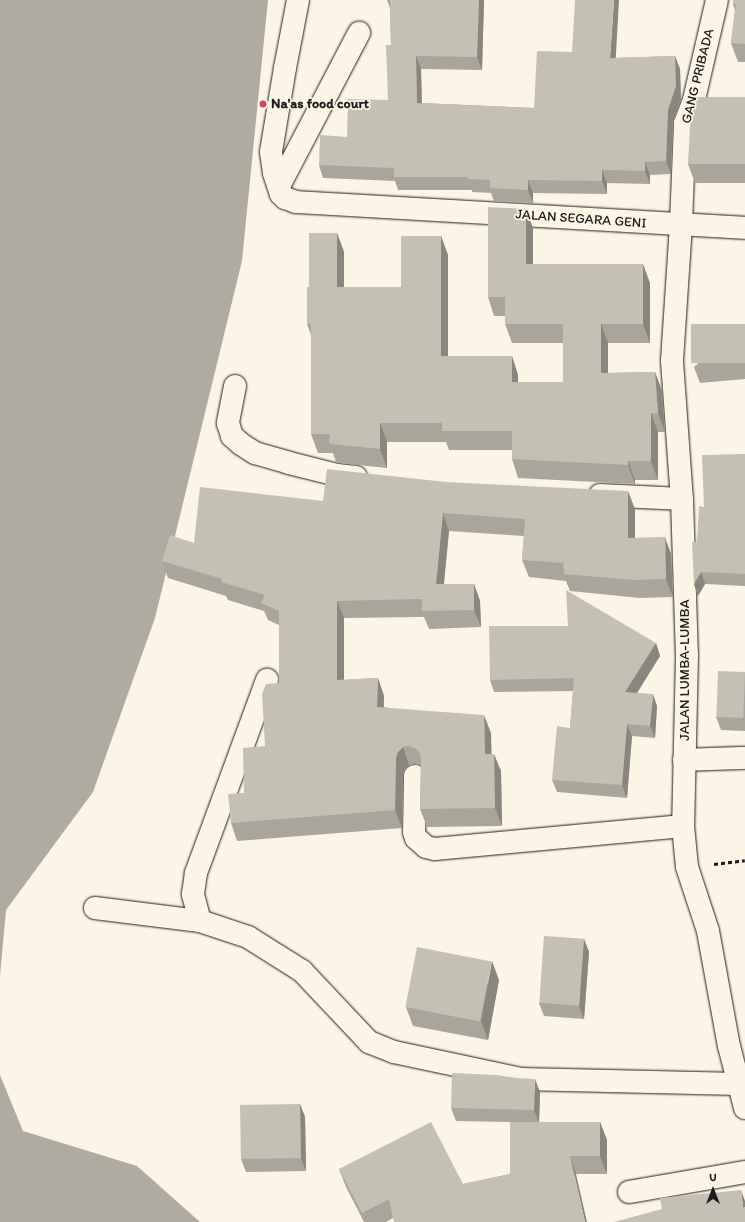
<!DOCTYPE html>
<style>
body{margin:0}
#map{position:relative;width:745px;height:1222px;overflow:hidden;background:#fcf5e5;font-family:Itim,sans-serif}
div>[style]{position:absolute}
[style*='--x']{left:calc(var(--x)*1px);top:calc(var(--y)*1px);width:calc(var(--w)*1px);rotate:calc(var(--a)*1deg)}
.water>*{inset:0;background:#b0aba1}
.path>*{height:2.5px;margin-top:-1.25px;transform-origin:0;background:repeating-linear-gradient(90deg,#1c1c1c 0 4px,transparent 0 7px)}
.roads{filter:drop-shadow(0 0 1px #1c1c1c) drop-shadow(0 0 1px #1c1c1c)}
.street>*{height:22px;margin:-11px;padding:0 11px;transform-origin:11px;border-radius:11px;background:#fcf5e5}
.wall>*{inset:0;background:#a9a59a}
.shaded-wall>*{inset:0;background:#89867d}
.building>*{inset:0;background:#c4c0b3;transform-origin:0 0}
.dots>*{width:11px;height:11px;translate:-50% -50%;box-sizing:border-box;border:2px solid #fcf5e5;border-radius:50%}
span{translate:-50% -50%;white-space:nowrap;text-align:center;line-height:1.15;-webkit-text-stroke:3.5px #fcf5e5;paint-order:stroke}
.street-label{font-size:14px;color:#1c1c1c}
.poi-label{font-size:14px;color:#1c1c1c;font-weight:700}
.left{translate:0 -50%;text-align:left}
.north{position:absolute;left:693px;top:1170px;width:40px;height:40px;-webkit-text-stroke:3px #fcf5e5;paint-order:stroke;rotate:0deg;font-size:11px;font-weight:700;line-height:16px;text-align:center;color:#1c1c1c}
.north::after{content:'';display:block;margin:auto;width:14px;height:18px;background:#1c1c1c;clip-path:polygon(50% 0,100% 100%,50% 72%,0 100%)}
</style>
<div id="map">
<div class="water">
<div style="clip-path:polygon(0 0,268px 0,242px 261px,155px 618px,93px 792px,6px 910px,0 976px)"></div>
<div style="clip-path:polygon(0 1075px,23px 1131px,137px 1166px,200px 1222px,0 1222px)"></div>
</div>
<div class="path">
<div style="--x:714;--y:864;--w:31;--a:-7"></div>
</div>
<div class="roads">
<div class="street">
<div style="--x:298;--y:0;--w:69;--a:100.8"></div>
<div style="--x:285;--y:68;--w:85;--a:99.5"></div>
<div style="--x:271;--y:152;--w:21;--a:82"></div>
<div style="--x:274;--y:173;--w:22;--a:72"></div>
<div style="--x:281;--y:194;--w:6;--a:45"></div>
<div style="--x:285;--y:198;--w:12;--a:20"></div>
<div style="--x:296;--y:202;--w:450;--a:3.3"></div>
<div style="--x:717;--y:0;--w:103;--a:103"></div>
<div style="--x:694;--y:100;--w:26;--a:111"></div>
<div style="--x:685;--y:124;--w:101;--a:92.3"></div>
<div style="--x:681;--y:225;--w:136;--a:93.8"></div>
<div style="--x:672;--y:361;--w:138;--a:85.9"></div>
<div style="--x:682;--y:499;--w:156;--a:88.2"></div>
<div style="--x:687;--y:655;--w:171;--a:91.3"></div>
<div style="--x:683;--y:826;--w:41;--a:84.4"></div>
<div style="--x:687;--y:867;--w:67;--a:71.8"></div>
<div style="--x:708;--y:931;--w:117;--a:79.7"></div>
<div style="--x:729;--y:1046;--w:64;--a:75.5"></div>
<div style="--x:279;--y:186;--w:173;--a:-62.4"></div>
<div style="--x:235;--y:386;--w:38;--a:101"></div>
<div style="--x:228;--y:423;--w:14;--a:73"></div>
<div style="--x:232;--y:436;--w:12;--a:42"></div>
<div style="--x:241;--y:444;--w:17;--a:33"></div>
<div style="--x:255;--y:453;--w:35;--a:16"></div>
<div style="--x:289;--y:463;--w:49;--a:14"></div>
<div style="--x:337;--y:475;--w:19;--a:6"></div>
<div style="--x:600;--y:495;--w:82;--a:2.8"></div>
<div style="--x:684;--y:760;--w:61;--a:-1.9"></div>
<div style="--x:415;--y:776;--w:56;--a:91"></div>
<div style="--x:414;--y:832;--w:6;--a:72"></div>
<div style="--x:416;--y:838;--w:13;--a:42"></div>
<div style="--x:426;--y:847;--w:9;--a:13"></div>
<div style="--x:435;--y:849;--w:249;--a:-5.3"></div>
<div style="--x:95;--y:908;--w:106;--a:7.1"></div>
<div style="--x:200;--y:921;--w:51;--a:18.4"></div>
<div style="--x:248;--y:937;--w:64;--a:32.2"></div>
<div style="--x:302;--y:971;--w:98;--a:46.7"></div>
<div style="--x:369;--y:1042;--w:27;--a:22"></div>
<div style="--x:394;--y:1052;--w:130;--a:12"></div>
<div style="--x:521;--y:1079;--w:218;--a:1.3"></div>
<div style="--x:200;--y:921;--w:28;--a:-105"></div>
<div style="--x:193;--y:894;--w:21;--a:-82"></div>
<div style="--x:196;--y:873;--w:206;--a:-69.8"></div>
<div style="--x:629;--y:1192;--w:118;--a:-9.8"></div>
</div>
</div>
<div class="wall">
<div style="clip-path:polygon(387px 0,484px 0,482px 70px,421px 69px,422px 103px,534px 108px,616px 58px,675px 56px,680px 69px,681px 100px,673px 123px,671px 174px,650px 175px,650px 184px,607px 183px,607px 194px,533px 193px,533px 203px,494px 201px,491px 193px,472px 192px,472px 190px,398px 190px,395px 181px,323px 178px,319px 165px,347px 137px,388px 100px,391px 45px,390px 8px)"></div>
<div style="clip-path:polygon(745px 0,745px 62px,738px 62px,731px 43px,735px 10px,733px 4px)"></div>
<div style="clip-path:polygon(745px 97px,745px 183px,695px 183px,688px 164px)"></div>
<div style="clip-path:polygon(533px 228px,533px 264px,650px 283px,650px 343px,608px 343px,608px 373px,655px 372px,662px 391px,665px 432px,658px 432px,658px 480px,635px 480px,635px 484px,518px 478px,512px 459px,512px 450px,449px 450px,446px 442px,387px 442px,387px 468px,339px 463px,336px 462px,333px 453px,318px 453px,311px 434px,311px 335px,307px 324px,309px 287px,337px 233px,344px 252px,344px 287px,401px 287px,441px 236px,448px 255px,448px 356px,512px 356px,518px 375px,518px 382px,563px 382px,563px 343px,512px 343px,505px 324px,505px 316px,494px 316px,488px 297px)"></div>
<div style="clip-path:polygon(745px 324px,745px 379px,700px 383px,694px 367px)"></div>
<div style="clip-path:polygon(745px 454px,745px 586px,705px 584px,698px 596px,694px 584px,697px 542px,704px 507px)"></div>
<div style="clip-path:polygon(323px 501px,635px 509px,635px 538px,671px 554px,673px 597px,640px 598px,570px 591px,566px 581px,529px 577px,522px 560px,524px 536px,449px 531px,444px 584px,474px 584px,480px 601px,481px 627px,429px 629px,424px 617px,344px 618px,344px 680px,378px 678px,384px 696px,384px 707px,491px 733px,491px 754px,501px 771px,502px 826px,427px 827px,420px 809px,421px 765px,415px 764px,409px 765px,405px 769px,403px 775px,402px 828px,237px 841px,231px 823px,265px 746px,279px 683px,279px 625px,268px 620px,264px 611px,228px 600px,226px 596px,168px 578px,162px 561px,194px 543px)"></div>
<div style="clip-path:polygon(656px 643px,660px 656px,637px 693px,657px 706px,655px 738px,632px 736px,627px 798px,557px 792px,552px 780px,570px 728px,573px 691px,494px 692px,490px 680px)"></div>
<div style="clip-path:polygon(745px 672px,745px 731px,721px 730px,716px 717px)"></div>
<div style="clip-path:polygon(584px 939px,589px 952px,584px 1019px,544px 1016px,539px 1003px)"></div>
<div style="clip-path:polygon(499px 980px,488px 1040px,413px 1026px,406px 1007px)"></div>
<div style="clip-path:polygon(540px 1092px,539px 1122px,600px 1122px,607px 1140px,607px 1174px,576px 1174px,393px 1218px,386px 1222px,364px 1222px,346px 1187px,339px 1169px,463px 1184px,510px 1174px,510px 1122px,456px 1121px,451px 1108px)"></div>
<div style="clip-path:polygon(300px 1104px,305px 1117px,306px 1171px,246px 1172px,241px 1159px)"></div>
</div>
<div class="shaded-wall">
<div style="clip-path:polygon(479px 0,484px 0,482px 70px,477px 57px)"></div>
<div style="clip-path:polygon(614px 0,619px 0,615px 71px,610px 58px)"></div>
<div style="clip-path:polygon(416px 56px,421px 69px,422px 116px,417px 103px)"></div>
<div style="clip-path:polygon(675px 56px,680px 69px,681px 100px,673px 123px,671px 174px,666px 161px,668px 110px)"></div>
<div style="clip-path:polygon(645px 162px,650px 175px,650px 184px,645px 171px)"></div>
<div style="clip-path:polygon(602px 170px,607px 183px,607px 194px,602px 181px)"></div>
<div style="clip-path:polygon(528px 180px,533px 193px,533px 203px,528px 190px)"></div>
<div style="clip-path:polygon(526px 209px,533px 228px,533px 283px,526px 264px)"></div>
<div style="clip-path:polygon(337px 233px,344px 252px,344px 306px,337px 287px)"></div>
<div style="clip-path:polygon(441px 236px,448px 255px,448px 375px,441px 356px)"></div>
<div style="clip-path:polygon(643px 264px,650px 283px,650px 343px,643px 324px)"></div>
<div style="clip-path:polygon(601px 324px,608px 343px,608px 392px,601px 373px)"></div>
<div style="clip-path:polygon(512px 356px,518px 375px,518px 401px,512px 382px)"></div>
<div style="clip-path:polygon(655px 372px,662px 391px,665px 432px,658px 413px)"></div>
<div style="clip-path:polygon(651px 413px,658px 432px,658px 480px,651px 461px)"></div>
<div style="clip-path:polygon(380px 423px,387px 442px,387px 468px,380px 449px)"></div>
<div style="clip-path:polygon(628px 461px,635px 480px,635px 484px,628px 465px)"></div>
<div style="clip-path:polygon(628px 491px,635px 509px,635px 556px,628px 538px)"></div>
<div style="clip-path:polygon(443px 513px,449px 531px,442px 602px,436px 584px)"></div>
<div style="clip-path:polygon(665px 537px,671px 554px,673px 597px,666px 579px)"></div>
<div style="clip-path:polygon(701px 572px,705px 584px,698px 596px,694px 584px)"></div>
<div style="clip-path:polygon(474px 584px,480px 601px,481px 627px,474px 610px)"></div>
<div style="clip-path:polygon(337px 601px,344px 618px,344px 698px,337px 680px)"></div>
<div style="clip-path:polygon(656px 643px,660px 656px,630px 704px,625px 692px)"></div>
<div style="clip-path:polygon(378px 678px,384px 696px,383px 724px,377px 707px)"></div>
<div style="clip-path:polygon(653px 694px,657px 706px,655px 738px,650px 726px)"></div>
<div style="clip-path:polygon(484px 715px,491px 733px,492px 771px,485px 754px)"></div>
<div style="clip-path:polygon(627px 724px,632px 736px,627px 798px,622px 785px)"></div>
<div style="clip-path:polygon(403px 747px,409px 765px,405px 769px,403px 775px,402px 828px,395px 810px,396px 758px,398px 752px)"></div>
<div style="clip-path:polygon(494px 754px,501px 771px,502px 826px,495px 808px)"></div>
<div style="clip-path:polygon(584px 939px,589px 952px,584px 1019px,579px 1006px)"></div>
<div style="clip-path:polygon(492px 961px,499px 980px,488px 1040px,481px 1021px)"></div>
<div style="clip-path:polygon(535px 1079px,540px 1092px,539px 1123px,534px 1110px)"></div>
<div style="clip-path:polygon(300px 1104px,305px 1117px,306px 1171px,301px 1158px)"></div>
<div style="clip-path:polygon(600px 1122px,607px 1140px,607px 1174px,600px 1156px)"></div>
<div style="clip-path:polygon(570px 1156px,576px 1174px,587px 1222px,585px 1222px)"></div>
<div style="clip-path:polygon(741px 1190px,745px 1201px,745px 1213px,743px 1207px)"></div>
</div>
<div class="building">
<div style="clip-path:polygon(390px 0,479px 0,477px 57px,416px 56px,417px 103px,534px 108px,537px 51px,572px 52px,575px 0,614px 0,610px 58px,675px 56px,676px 86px,668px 110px,666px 161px,645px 162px,645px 171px,602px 170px,602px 181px,528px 180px,528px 190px,490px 188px,490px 180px,468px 179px,468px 177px,394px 177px,394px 168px,319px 165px,320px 135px,347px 137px,348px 99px,388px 100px,386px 45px,391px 45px)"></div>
<div style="clip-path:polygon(733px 0,745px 0,745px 44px,731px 43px,736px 4px,733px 4px)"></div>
<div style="clip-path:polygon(695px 97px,745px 97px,745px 164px,688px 164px,691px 108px)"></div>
<div style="clip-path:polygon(488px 207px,526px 209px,526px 264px,643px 264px,643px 324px,601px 324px,601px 373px,655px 372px,658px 413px,651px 413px,651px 461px,628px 461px,628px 465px,512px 459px,512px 431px,442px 431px,442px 423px,380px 423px,380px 449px,332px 444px,329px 443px,330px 434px,311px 434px,311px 324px,307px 324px,307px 287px,309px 287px,309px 233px,337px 233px,337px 287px,401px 287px,401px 236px,441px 236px,441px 356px,512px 356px,512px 382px,563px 382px,563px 324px,505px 324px,505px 297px,488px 297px)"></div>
<div style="left:745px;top:324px;width:39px;height:54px;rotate:90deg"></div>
<div style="clip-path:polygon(745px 454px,745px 574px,701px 572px,694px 584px,692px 542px,697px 542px,699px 506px,704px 507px,702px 455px)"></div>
<div style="clip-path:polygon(327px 469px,446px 482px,628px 491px,628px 538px,665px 537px,666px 579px,633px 580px,564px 574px,563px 563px,522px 560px,525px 519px,443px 513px,436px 584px,474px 584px,474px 610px,422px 611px,422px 599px,337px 601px,337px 680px,378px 678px,377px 707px,484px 715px,485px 754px,494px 754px,495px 808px,420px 809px,421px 758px,420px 753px,415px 748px,408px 746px,403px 747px,398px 752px,396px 758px,395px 810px,231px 823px,228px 794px,244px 793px,243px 748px,265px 746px,262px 694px,266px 684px,279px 683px,279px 611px,261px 603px,265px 595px,221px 582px,222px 579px,162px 561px,170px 535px,194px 543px,200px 487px,323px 501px)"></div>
<div style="clip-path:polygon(566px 590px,656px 643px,625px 692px,653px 694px,650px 726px,627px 724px,622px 785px,552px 780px,557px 726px,570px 728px,574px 678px,490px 680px,489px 626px,568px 626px)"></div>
<div style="left:718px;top:671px;width:27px;height:46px;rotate:2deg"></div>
<div style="left:544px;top:936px;width:40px;height:67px;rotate:4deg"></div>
<div style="left:417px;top:947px;width:76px;height:61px;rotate:11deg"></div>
<div style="clip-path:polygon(452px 1073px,497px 1075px,516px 1078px,535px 1079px,534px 1110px,451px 1108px)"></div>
<div style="left:300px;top:1104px;width:54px;height:60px;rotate:89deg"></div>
<div style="clip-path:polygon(431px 1122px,463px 1184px,510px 1174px,510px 1122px,600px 1122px,600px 1156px,570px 1156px,585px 1222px,394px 1222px,389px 1199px,362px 1213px,339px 1169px)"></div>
<div style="clip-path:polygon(741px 1190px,743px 1207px,745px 1207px,745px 1222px,614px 1222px,662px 1209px,660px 1198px)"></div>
</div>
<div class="dots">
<div style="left:263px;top:104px;background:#d1495b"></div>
</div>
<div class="street-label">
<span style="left:698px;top:76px;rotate:-76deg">GANG PRIBADA</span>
<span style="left:581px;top:219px;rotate:4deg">JALAN SEGARA GENI</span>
<span style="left:685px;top:670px;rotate:-90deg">JALAN LUMBA-LUMBA</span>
</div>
<div class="poi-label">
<span class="left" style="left:271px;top:104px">Na'as food court</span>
</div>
<div class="north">U</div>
</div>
